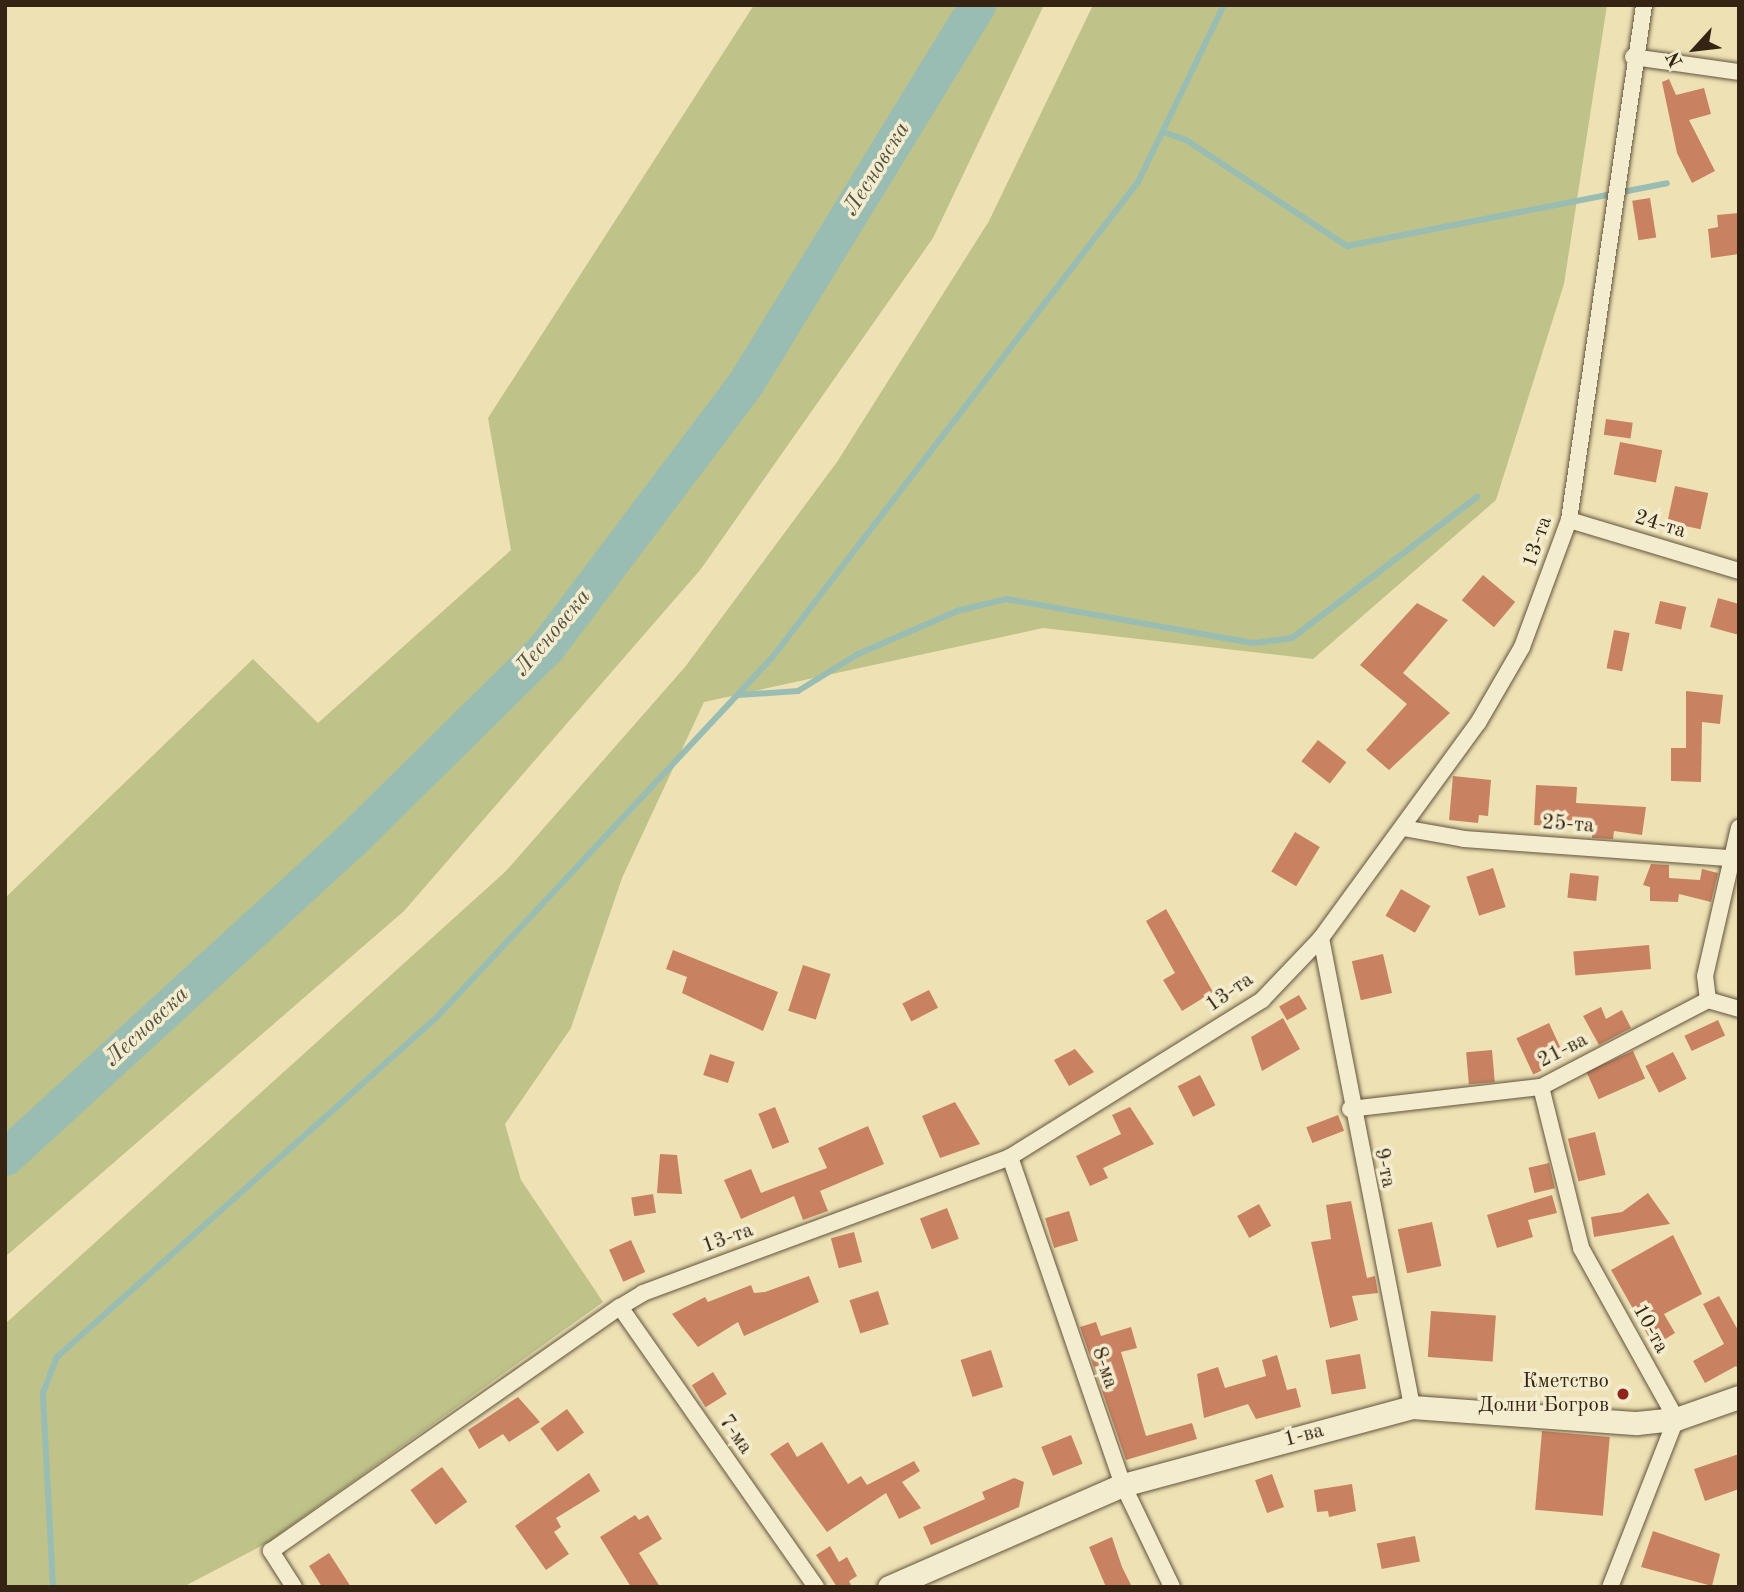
<!DOCTYPE html>
<meta charset="utf-8">
<style>
body{margin:0}
#map{position:relative;width:1744px;height:1592px;overflow:hidden;background:#eee2b5;font-family:"Old Standard TT",serif}
div>[style]{position:absolute}
[style*='--x']{left:calc(var(--x)*1px);top:calc(var(--y)*1px);width:calc(var(--w)*1px);rotate:calc(var(--a)*1deg)}
.green>*{inset:0;background:#bfc289}
.stream>*{height:6px;margin:-3px;padding:0 3px;transform-origin:3px;border-radius:3px;background:#9abdb3}
.river>*{height:37px;margin:-18.5px;padding:0 18.5px;transform-origin:18.5px;border-radius:18.5px;background:#9abdb3}
.building>*{inset:0;background:#c98261;transform-origin:0 0}
.roads{filter:drop-shadow(0 0 2px #63543c) drop-shadow(0 0 2px #63543c)}
.street>*{height:16px;margin:-8px;padding:0 8px;transform-origin:8px;border-radius:8px;background:#f4eccf}
.secondary>*{height:23px;margin:-11.5px;padding:0 11.5px;transform-origin:11.5px;border-radius:11.5px;background:#f4eccf}
.dots>*{width:19px;height:19px;translate:-50% -50%;box-sizing:border-box;border:4px solid #f4eccf;border-radius:50%}
span{translate:-50% -50%;white-space:nowrap;text-align:center;line-height:1.15;-webkit-text-stroke:7px #f4eccf;paint-order:stroke}
.street-label{font-size:21px;color:#352413}
.poi-label{font-size:21px;color:#352413}
.right{translate:-100% -50%;text-align:right}
.water-label{font-size:23px;color:#535243;font-style:italic}
.frame{position:absolute;inset:0;border:7px solid #352413;pointer-events:none}
.north{position:absolute;left:1660px;top:14px;width:70px;height:70px;-webkit-text-stroke:5px #f4eccf;paint-order:stroke;rotate:243deg;font-size:19px;font-weight:700;line-height:28px;text-align:center;color:#352413}
.north::after{content:'';display:block;margin:auto;width:24px;height:32px;background:#352413;clip-path:polygon(50% 0,100% 100%,50% 72%,0 100%)}
</style>
<div id="map">
<div class="green">
<div style="clip-path:polygon(754px 5px,1044px 5px,933px 238px,701px 569px,404px 911px,5px 1257px,5px 898px,253px 659px,318px 723px,511px 550px,488px 418px)"></div>
<div style="clip-path:polygon(1093px 5px,1607px 5px,1564px 284px,1496px 500px,1313px 659px,1043px 628px,704px 702px,622px 878px,571px 1028px,505px 1124px,521px 1180px,603px 1302px,267px 1543px,183px 1587px,5px 1587px,5px 1324px,506px 871px,685px 667px,837px 462px,989px 221px)"></div>
</div>
<div class="stream">
<div style="--x:1163;--y:132;--w:24;--a:19"></div>
<div style="--x:1186;--y:140;--w:193;--a:33.4"></div>
<div style="--x:1347;--y:246;--w:326;--a:-11.1"></div>
<div style="--x:738;--y:695;--w:60;--a:-3.8"></div>
<div style="--x:798;--y:691;--w:70;--a:-31.7"></div>
<div style="--x:858;--y:654;--w:108;--a:-23.5"></div>
<div style="--x:957;--y:611;--w:50;--a:-13.8"></div>
<div style="--x:1006;--y:599;--w:251;--a:10.1"></div>
<div style="--x:1253;--y:643;--w:39;--a:-7"></div>
<div style="--x:1292;--y:638;--w:233;--a:-37.3"></div>
<div style="--x:53;--y:1587;--w:194;--a:-93"></div>
<div style="--x:43;--y:1393;--w:39;--a:-69"></div>
<div style="--x:57;--y:1357;--w:508;--a:-41.81"></div>
<div style="--x:436;--y:1018;--w:491;--a:-47"></div>
<div style="--x:771;--y:659;--w:602;--a:-52.43"></div>
<div style="--x:1138;--y:182;--w:197;--a:-64.1"></div>
</div>
<div class="river">
<div style="--x:5;--y:1157;--w:468;--a:-42.5"></div>
<div style="--x:350;--y:841;--w:275;--a:-44.6"></div>
<div style="--x:546;--y:648;--w:331;--a:-53"></div>
<div style="--x:745;--y:384;--w:444;--a:-58.5"></div>
</div>
<div class="building">
<div style="clip-path:polygon(1669px 79px,1676px 95px,1704px 88px,1711px 114px,1689px 120px,1715px 171px,1692px 183px,1677px 153px,1662px 82px)"></div>
<div style="left:1650px;top:198px;width:40px;height:18px;rotate:81deg"></div>
<div style="clip-path:polygon(1739px 213px,1739px 254px,1711px 258px,1708px 229px,1718px 227px,1717px 215px)"></div>
<div style="left:1606px;top:419px;width:27px;height:16px;rotate:8deg"></div>
<div style="left:1620px;top:442px;width:43px;height:33px;rotate:11deg"></div>
<div style="left:1675px;top:486px;width:34px;height:37px;rotate:12deg"></div>
<div style="left:1483px;top:575px;width:42px;height:33px;rotate:40deg"></div>
<div style="clip-path:polygon(1718px 598px,1739px 604px,1739px 635px,1710px 627px)"></div>
<div style="left:1660px;top:601px;width:27px;height:23px;rotate:13deg"></div>
<div style="clip-path:polygon(1417px 603px,1448px 620px,1403px 673px,1450px 713px,1389px 770px,1366px 750px,1407px 704px,1360px 665px)"></div>
<div style="left:1614px;top:630px;width:16px;height:39px;rotate:11deg"></div>
<div style="clip-path:polygon(1686px 691px,1723px 695px,1720px 724px,1702px 722px,1701px 782px,1671px 781px,1671px 748px,1686px 748px)"></div>
<div style="left:1318px;top:740px;width:36px;height:27px;rotate:38deg"></div>
<div style="clip-path:polygon(1453px 776px,1491px 780px,1488px 816px,1479px 815px,1478px 823px,1449px 820px)"></div>
<div style="clip-path:polygon(1536px 785px,1577px 787px,1576px 803px,1646px 807px,1642px 835px,1614px 831px,1613px 839px,1592px 838px,1592px 828px,1534px 825px)"></div>
<div style="left:1295px;top:832px;width:29px;height:46px;rotate:31deg"></div>
<div style="clip-path:polygon(1651px 864px,1669px 865px,1669px 878px,1700px 880px,1702px 869px,1718px 873px,1711px 902px,1679px 894px,1678px 902px,1650px 901px,1650px 887px,1643px 885px)"></div>
<div style="left:1493px;top:868px;width:41px;height:28px;rotate:72deg"></div>
<div style="left:1570px;top:873px;width:29px;height:25px;rotate:6deg"></div>
<div style="left:1401px;top:889px;width:34px;height:31px;rotate:30deg"></div>
<div style="clip-path:polygon(1166px 909px,1213px 992px,1182px 1011px,1163px 980px,1175px 973px,1146px 921px)"></div>
<div style="left:1649px;top:945px;width:24px;height:76px;rotate:85deg"></div>
<div style="clip-path:polygon(673px 950px,778px 992px,763px 1031px,682px 993px,687px 977px,666px 969px)"></div>
<div style="left:1383px;top:954px;width:40px;height:32px;rotate:77deg"></div>
<div style="left:803px;top:965px;width:29px;height:48px;rotate:18deg"></div>
<div style="left:929px;top:990px;width:20px;height:30px;rotate:63deg"></div>
<div style="left:1299px;top:995px;width:16px;height:23px;rotate:60deg"></div>
<div style="clip-path:polygon(1601px 1007px,1606px 1019px,1622px 1010px,1631px 1028px,1599px 1045px,1583px 1016px)"></div>
<div style="clip-path:polygon(1283px 1018px,1300px 1049px,1262px 1071px,1251px 1037px)"></div>
<div style="left:1718px;top:1020px;width:17px;height:37px;rotate:65deg"></div>
<div style="left:1549px;top:1023px;width:40px;height:36px;rotate:65deg"></div>
<div style="clip-path:polygon(1075px 1049px,1094px 1072px,1069px 1086px,1054px 1060px)"></div>
<div style="left:1492px;top:1050px;width:32px;height:26px;rotate:85deg"></div>
<div style="left:1633px;top:1051px;width:30px;height:51px;rotate:66deg"></div>
<div style="left:1673px;top:1052px;width:30px;height:31px;rotate:63deg"></div>
<div style="left:710px;top:1054px;width:26px;height:22px;rotate:18deg"></div>
<div style="left:1200px;top:1075px;width:34px;height:25px;rotate:63deg"></div>
<div style="clip-path:polygon(955px 1102px,980px 1144px,940px 1158px,922px 1116px)"></div>
<div style="left:775px;top:1107px;width:38px;height:18px;rotate:68deg"></div>
<div style="clip-path:polygon(1130px 1107px,1154px 1144px,1103px 1168px,1108px 1178px,1090px 1186px,1076px 1156px,1121px 1134px,1112px 1115px)"></div>
<div style="left:1338px;top:1115px;width:17px;height:34px;rotate:69deg"></div>
<div style="clip-path:polygon(868px 1126px,884px 1164px,820px 1191px,828px 1211px,803px 1220px,794px 1196px,741px 1219px,724px 1180px,751px 1169px,761px 1193px,827px 1168px,818px 1148px)"></div>
<div style="left:1595px;top:1132px;width:44px;height:28px;rotate:76deg"></div>
<div style="clip-path:polygon(660px 1154px,677px 1155px,682px 1194px,657px 1193px)"></div>
<div style="left:1549px;top:1163px;width:26px;height:21px;rotate:77deg"></div>
<div style="clip-path:polygon(1648px 1193px,1670px 1224px,1594px 1237px,1591px 1217px,1622px 1212px)"></div>
<div style="left:653px;top:1194px;width:19px;height:22px;rotate:81deg"></div>
<div style="clip-path:polygon(1552px 1195px,1557px 1213px,1528px 1220px,1533px 1237px,1497px 1248px,1487px 1215px)"></div>
<div style="clip-path:polygon(1351px 1201px,1367px 1278px,1375px 1276px,1378px 1293px,1352px 1296px,1358px 1320px,1330px 1328px,1311px 1242px,1331px 1239px,1326px 1205px)"></div>
<div style="left:1259px;top:1204px;width:25px;height:25px;rotate:61deg"></div>
<div style="left:947px;top:1208px;width:33px;height:29px;rotate:69deg"></div>
<div style="left:1069px;top:1211px;width:31px;height:25px;rotate:73deg"></div>
<div style="left:1432px;top:1222px;width:45px;height:35px;rotate:78deg"></div>
<div style="left:854px;top:1232px;width:31px;height:24px;rotate:75deg"></div>
<div style="clip-path:polygon(1673px 1235px,1702px 1294px,1664px 1314px,1675px 1333px,1654px 1346px,1611px 1270px)"></div>
<div style="left:631px;top:1240px;width:35px;height:24px;rotate:66deg"></div>
<div style="clip-path:polygon(809px 1276px,819px 1302px,744px 1336px,738px 1322px,698px 1347px,672px 1314px,705px 1297px,708px 1302px,751px 1285px,754px 1293px,765px 1292px)"></div>
<div style="left:878px;top:1291px;width:35px;height:30px;rotate:72deg"></div>
<div style="clip-path:polygon(1719px 1296px,1739px 1332px,1739px 1370px,1736px 1366px,1705px 1383px,1693px 1361px,1724px 1344px,1703px 1304px)"></div>
<div style="left:1431px;top:1311px;width:65px;height:46px;rotate:4deg"></div>
<div style="clip-path:polygon(1096px 1322px,1101px 1336px,1131px 1327px,1137px 1348px,1121px 1352px,1146px 1436px,1192px 1423px,1197px 1439px,1126px 1460px,1080px 1327px)"></div>
<div style="left:991px;top:1350px;width:39px;height:32px;rotate:72deg"></div>
<div style="left:1360px;top:1354px;width:35px;height:35px;rotate:80deg"></div>
<div style="clip-path:polygon(1277px 1355px,1287px 1390px,1296px 1388px,1301px 1407px,1256px 1419px,1248px 1404px,1204px 1418px,1197px 1374px,1218px 1367px,1225px 1388px,1266px 1376px,1262px 1360px)"></div>
<div style="left:713px;top:1372px;width:26px;height:25px;rotate:58deg"></div>
<div style="clip-path:polygon(518px 1397px,540px 1422px,509px 1442px,503px 1434px,479px 1449px,468px 1430px)"></div>
<div style="left:567px;top:1409px;width:29px;height:33px;rotate:54deg"></div>
<div style="left:1542px;top:1431px;width:68px;height:79px;rotate:5deg"></div>
<div style="left:1071px;top:1435px;width:31px;height:32px;rotate:68deg"></div>
<div style="clip-path:polygon(788px 1442px,797px 1457px,822px 1442px,848px 1484px,861px 1476px,867px 1485px,914px 1461px,920px 1471px,902px 1482px,921px 1508px,899px 1519px,886px 1493px,827px 1532px,770px 1454px)"></div>
<div style="clip-path:polygon(1739px 1454px,1739px 1489px,1705px 1501px,1694px 1469px)"></div>
<div style="left:442px;top:1467px;width:43px;height:39px;rotate:54deg"></div>
<div style="clip-path:polygon(589px 1473px,600px 1491px,556px 1518px,561px 1527px,554px 1532px,569px 1554px,546px 1570px,515px 1526px)"></div>
<div style="left:1272px;top:1474px;width:35px;height:18px;rotate:70deg"></div>
<div style="clip-path:polygon(1014px 1478px,1024px 1482px,1019px 1507px,931px 1545px,923px 1527px,985px 1499px,982px 1492px)"></div>
<div style="clip-path:polygon(1352px 1484px,1356px 1511px,1329px 1517px,1328px 1511px,1317px 1512px,1314px 1490px)"></div>
<div style="clip-path:polygon(635px 1515px,639px 1520px,648px 1515px,662px 1539px,639px 1553px,660px 1587px,631px 1587px,600px 1537px)"></div>
<div style="clip-path:polygon(1653px 1531px,1720px 1554px,1712px 1586px,1641px 1567px)"></div>
<div style="left:1415px;top:1536px;width:26px;height:39px;rotate:79deg"></div>
<div style="clip-path:polygon(1112px 1537px,1122px 1567px,1132px 1587px,1106px 1587px,1089px 1547px)"></div>
<div style="clip-path:polygon(830px 1546px,839px 1562px,847px 1557px,857px 1576px,849px 1581px,852px 1587px,837px 1587px,816px 1555px)"></div>
<div style="clip-path:polygon(329px 1553px,351px 1587px,322px 1587px,309px 1566px)"></div>
</div>
<div class="roads">
<div class="street">
<div style="--x:1633;--y:57;--w:107;--a:8.1"></div>
<div style="--x:1569;--y:520;--w:177;--a:16.7"></div>
<div style="--x:1403;--y:828;--w:62;--a:10.2"></div>
<div style="--x:1464;--y:839;--w:268;--a:4.1"></div>
<div style="--x:1321;--y:938;--w:478;--a:79"></div>
<div style="--x:1708;--y:1000;--w:24;--a:-97"></div>
<div style="--x:1705;--y:976;--w:152;--a:-77.1"></div>
<div style="--x:1541;--y:1087;--w:166;--a:76"></div>
<div style="--x:1581;--y:1248;--w:196;--a:60.9"></div>
<div style="--x:1676;--y:1419;--w:180;--a:111.4"></div>
<div style="--x:1350;--y:1109;--w:192;--a:-6.6"></div>
<div style="--x:1541;--y:1087;--w:188;--a:-27.5"></div>
<div style="--x:1708;--y:1000;--w:32;--a:16"></div>
<div style="--x:1010;--y:1157;--w:347;--a:71"></div>
<div style="--x:1123;--y:1485;--w:113;--a:64.3"></div>
<div style="--x:620;--y:1307;--w:342;--a:55"></div>
<div style="--x:294;--y:1587;--w:43;--a:-122.6"></div>
<div style="--x:271;--y:1551;--w:426;--a:-35"></div>
<div style="--x:620;--y:1307;--w:27;--a:-31"></div>
<div style="--x:643;--y:1293;--w:391;--a:-20.3"></div>
<div style="--x:1010;--y:1157;--w:297;--a:-31.9"></div>
<div style="--x:1262;--y:1000;--w:86;--a:-46.4"></div>
<div style="--x:1321;--y:938;--w:266;--a:-53.9"></div>
<div style="--x:1478;--y:723;--w:88;--a:-59.9"></div>
<div style="--x:1522;--y:647;--w:135;--a:-69.7"></div>
<div style="--x:1569;--y:520;--w:520;--a:-81.71"></div>
</div>
<div class="secondary">
<div style="--x:889;--y:1587;--w:255;--a:-23.6"></div>
<div style="--x:1123;--y:1485;--w:299;--a:-15.1"></div>
<div style="--x:1412;--y:1407;--w:226;--a:4.1"></div>
<div style="--x:1637;--y:1423;--w:39;--a:-6"></div>
<div style="--x:1676;--y:1419;--w:67;--a:-19.2"></div>
</div>
</div>
<div class="dots">
<div style="left:1623px;top:1394px;background:#8f2418"></div>
</div>
<div class="street-label">
<span style="left:1660px;top:525px;rotate:17deg">24-та</span>
<span style="left:1538px;top:542px;rotate:-71deg">13-та</span>
<span style="left:1568px;top:825px;rotate:4deg">25-та</span>
<span style="left:1230px;top:993px;rotate:-35deg">13-та</span>
<span style="left:1563px;top:1051px;rotate:-27deg">21-ва</span>
<span style="left:1384px;top:1168px;rotate:78deg">9-та</span>
<span style="left:728px;top:1239px;rotate:-20deg">13-та</span>
<span style="left:1650px;top:1329px;rotate:61deg">10-та</span>
<span style="left:1104px;top:1368px;rotate:71deg">8-ма</span>
<span style="left:735px;top:1435px;rotate:55deg">7-ма</span>
<span style="left:1304px;top:1436px;rotate:-15deg">1-ва</span>
</div>
<div class="poi-label">
<span class="right" style="left:1609px;top:1394px">Кметство<br>Долни Богров</span>
</div>
<div class="water-label">
<span style="left:877px;top:169px;rotate:-58deg">Лесновска</span>
<span style="left:553px;top:633px;rotate:-50deg">Лесновска</span>
<span style="left:147px;top:1027px;rotate:-43deg">Лесновска</span>
</div>
<div class="frame"></div>
<div class="north">N</div>
</div>
